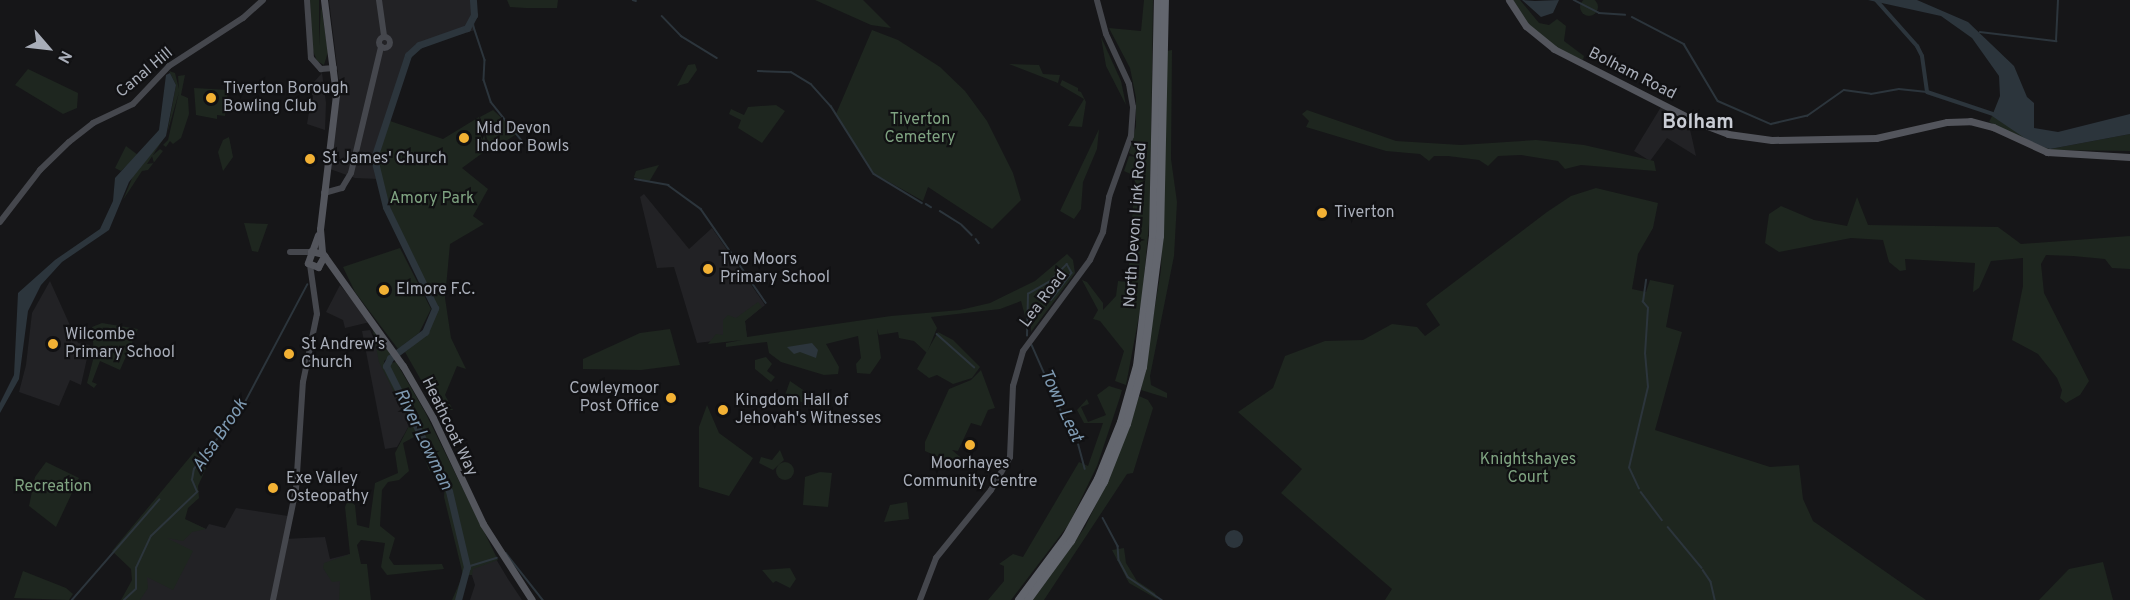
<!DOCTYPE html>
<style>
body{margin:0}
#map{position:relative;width:2130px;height:600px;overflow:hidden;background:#161618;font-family:Overpass,sans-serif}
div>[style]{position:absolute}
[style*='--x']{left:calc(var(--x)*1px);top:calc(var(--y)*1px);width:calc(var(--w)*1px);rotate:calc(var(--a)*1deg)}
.built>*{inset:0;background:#222225}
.green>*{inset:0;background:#1e261f}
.round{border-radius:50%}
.water>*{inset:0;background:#2c353c}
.stream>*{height:1.5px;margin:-0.75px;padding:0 0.75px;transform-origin:0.75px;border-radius:0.75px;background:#2c353c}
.canal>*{height:4px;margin:-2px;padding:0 2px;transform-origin:2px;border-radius:2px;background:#2c353c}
.river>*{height:7px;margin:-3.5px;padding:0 3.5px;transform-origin:3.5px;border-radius:3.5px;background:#2c353c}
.secondary>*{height:6px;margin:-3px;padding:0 3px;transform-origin:3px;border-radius:3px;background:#45474d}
.secondary>.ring{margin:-3px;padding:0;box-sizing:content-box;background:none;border:6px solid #45474d;border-radius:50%}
.primary>*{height:7px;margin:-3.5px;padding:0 3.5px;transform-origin:3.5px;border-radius:3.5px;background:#53555c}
.highway>*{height:8px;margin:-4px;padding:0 4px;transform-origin:4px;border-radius:4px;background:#63666e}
.dots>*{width:16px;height:16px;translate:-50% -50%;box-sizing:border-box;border:3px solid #111113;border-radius:50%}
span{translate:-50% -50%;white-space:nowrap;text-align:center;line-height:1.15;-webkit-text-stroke:4.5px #111113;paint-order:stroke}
.street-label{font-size:16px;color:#a8adb8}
.poi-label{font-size:16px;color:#a8adb8}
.left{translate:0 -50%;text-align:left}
.right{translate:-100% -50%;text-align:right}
.park-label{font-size:16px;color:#7fa381}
.water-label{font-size:18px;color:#7f9bb3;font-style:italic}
.quarter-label{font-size:20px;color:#c9ccd4;font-weight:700}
.north{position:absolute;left:18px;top:18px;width:60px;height:60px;-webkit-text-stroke:4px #111113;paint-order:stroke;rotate:118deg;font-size:16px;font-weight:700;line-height:24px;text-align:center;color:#a8adb8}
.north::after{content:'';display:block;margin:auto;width:21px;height:27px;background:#a8adb8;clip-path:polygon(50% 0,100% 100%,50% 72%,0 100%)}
</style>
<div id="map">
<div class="built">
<div style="clip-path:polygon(329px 0,472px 0,475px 30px,422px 46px,407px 61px,375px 158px,379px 179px,355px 178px,330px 169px,340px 90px)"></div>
<div style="clip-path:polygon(322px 73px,326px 103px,325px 130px,307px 124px,314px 82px)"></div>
<div style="clip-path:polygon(1661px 107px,1689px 125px,1696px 156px,1667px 138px,1650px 161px,1634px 151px)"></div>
<div style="clip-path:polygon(644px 194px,689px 249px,712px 228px,765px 305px,745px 321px,747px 337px,697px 343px,674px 267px,657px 268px,640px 197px)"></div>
<div style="clip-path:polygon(50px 281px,78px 343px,90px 345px,81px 385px,70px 380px,59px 406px,19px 392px,26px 365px,32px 313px)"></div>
<div style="clip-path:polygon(340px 285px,370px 322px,345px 328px,343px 320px,326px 312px)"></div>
<div style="clip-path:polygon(370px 330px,410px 424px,397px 447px,385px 449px,362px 331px)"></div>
<div style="clip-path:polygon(236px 508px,288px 516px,284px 539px,325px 537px,330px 559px,350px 554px,351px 600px,133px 600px,177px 516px,206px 529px,209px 524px,225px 528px)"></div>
<div style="clip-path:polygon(493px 554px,508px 579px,522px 600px,470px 600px,475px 585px,469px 566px)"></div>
</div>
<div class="green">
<div class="round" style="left:1580px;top:-2px;width:18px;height:18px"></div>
<div style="clip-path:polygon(310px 0,319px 0,319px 46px,321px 5px,328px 52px,324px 65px,317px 61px,312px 48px)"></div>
<div style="clip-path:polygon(507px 0,558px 0,557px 8px,526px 8px,510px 7px)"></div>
<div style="clip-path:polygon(815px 0,863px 0,891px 28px,871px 25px)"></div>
<div style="clip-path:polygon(1144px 0,1153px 0,1150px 213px,1142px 300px,1126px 385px,1115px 381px,1124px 351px,1100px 321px,1093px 319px,1098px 310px,1082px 280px,1087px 282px,1103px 303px,1103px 310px,1116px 296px,1118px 281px,1128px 282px,1135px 176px,1124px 171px,1129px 156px,1137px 157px,1129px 153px,1136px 126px,1136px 98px,1130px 68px,1109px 28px,1141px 31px)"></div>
<div style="clip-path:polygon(1512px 0,1520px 0,1539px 23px,1549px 25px,1557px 19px,1566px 26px,1564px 41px,1584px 56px,1583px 60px,1557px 49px,1530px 27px)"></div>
<div style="clip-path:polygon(872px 30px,898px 40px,940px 67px,965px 91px,987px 121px,1013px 173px,1021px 200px,992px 229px,928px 187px,923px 201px,875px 174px,862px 157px,836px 114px)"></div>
<div style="clip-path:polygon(1101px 37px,1121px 81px,1126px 105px,1106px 66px)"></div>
<div style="clip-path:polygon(1172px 50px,1171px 159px,1177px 202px,1174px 256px,1150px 376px,1151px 385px,1167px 393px,1167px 398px,1141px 390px,1161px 270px,1167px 51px)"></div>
<div style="clip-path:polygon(695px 64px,697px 70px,688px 83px,677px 86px,688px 65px)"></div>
<div style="clip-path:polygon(1009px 64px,1039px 65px,1043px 74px,1060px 75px,1058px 83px)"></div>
<div style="clip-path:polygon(28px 69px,78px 93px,77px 108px,63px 114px,15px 85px)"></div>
<div style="clip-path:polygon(169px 71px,175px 73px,179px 89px,178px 76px,185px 75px,181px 95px,188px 98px,189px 114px,181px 138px,173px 144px,170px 141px,166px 147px,163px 145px,168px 140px,179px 92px,167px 134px,176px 85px)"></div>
<div style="clip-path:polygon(1062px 80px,1078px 88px,1078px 91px,1081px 92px,1086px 102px,1082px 127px,1068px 126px,1084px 99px,1060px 85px)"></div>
<div style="clip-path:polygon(194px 88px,228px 90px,225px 116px,217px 115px,217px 119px,196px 115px)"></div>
<div style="clip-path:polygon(776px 105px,785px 111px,762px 143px,738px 128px,741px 120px,729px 114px,731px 109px,744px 115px,748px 107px)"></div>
<div style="clip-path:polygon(493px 110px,518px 133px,491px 151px,480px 117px)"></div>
<div style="clip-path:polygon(1307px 110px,1396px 141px,1461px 145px,1536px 140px,1584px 145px,1654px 161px,1656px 171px,1581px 165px,1565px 169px,1558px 161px,1521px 155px,1498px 156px,1488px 166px,1479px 160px,1448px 156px,1434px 156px,1429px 161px,1420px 154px,1386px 151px,1306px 127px,1309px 121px,1302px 114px)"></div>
<div style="clip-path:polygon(1992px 116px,2050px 149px,2130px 134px,2130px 151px,2053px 150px,2042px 148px,1989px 122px)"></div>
<div style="clip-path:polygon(479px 117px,488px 149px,462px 168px,488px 189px,473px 216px,484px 224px,450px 244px,445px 298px,451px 338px,466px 369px,457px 366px,445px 395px,453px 410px,438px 410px,405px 352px,427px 333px,438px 308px,428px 296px,381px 187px,375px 158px,387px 120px,443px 139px)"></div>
<div style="clip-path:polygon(1099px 129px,1097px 149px,1083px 182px,1081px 209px,1074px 219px,1060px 211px)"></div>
<div style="clip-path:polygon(166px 135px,147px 164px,154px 163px,152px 156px,160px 149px,163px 151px,148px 170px,142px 171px,123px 200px,133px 176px)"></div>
<div style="clip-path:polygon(229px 137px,233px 157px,223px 171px,218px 152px,223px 140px)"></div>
<div style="clip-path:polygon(126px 146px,138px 155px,121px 171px,115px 168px)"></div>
<div style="clip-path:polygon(659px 165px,649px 182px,634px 177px,636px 171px)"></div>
<div style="clip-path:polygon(1596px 188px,1658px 203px,1653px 228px,1638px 254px,1632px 289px,1646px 292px,1650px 280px,1674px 285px,1666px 327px,1682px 332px,1655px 430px,1770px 467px,1799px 465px,1803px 499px,1813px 521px,1926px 600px,1385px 600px,1392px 589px,1281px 493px,1302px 469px,1238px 412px,1273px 388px,1285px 356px,1325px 341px,1363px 340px,1392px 324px,1417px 327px,1425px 336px,1440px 325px,1426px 304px,1432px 299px,1547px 212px,1571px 196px)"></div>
<div style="clip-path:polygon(1857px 197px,1868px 225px,1998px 227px,2021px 244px,2130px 236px,2130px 269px,2112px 268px,2105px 259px,2073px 256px,2046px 255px,2041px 264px,2044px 293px,2089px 381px,2080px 395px,2066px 403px,2060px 398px,2062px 390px,2057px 378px,2038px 354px,2012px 340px,2023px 286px,2023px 258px,1991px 261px,1979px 288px,1973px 292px,1975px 263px,1905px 259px,1906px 270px,1900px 271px,1889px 262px,1883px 240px,1851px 238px,1779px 252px,1765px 243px,1769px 214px,1781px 206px,1814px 220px,1847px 226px)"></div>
<div style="clip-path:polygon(244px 223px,268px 224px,258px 252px,252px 251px)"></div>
<div style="clip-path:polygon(400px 248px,431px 309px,419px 333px,398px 349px,355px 292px,343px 267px)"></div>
<div style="clip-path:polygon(1067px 254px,1073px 260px,1075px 273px,1031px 332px,1031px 320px,1025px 316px,1021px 301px,1000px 309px,931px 317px,937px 328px,927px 353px,914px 341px,899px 338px,898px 332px,879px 335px,877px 329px,881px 358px,870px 374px,857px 373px,856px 364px,861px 358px,858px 336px,826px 344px,839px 367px,838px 374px,824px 375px,781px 362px,769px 353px,767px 342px,726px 347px,726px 343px,742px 340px,708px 344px,716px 334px,723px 335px,723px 320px,728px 315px,736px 318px,758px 302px,762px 307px,745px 321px,747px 337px,891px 316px,960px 310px,990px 303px,1035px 281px)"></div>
<div style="clip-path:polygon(102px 323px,138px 329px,120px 370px,100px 361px,92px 382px,97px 384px,94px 388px,87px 383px,94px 356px,92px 327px)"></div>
<div style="clip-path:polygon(372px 326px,392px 355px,384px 361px,385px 364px,396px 362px,425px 412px,498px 560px,473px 569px,472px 575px,465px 575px,456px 600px,452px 600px,463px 575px,444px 497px,445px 484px,429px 470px,416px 436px,403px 443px,409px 471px,399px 480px,388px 482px,382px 490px,380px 526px,395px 538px,389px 558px,394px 565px,442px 564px,444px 569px,387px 575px,381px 567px,385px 543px,361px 540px,357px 545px,361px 564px,367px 564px,371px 600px,339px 600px,340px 581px,332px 582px,323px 568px,324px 563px,350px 554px,345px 507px,348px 500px,355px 505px,357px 525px,369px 528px,375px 483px,398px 473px,395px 453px,410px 424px,379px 362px)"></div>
<div style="clip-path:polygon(670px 329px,680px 365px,641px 370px,583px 369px,583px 359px,640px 333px)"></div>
<div style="clip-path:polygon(938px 332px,953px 340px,980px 367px,972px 378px,953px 384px,937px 375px,929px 378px,917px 369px)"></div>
<div style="clip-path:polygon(766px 357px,772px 364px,767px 371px,775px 377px,771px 382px,755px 369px,755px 360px)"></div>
<div style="clip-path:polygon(981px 370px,995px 408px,988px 410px,981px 426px,971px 423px,958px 451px,952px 450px,967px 463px,965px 469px,925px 451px,925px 442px,949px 389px,971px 380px)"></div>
<div style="clip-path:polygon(790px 381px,809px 394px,806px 404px,785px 395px)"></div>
<div style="clip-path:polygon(1109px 386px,1122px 390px,1120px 397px,1097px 466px,1069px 524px,1011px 600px,988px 600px,1004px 581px,1004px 566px,999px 564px,1013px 554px,1023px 557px,1079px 462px,1088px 466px,1103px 423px,1084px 423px,1077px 410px,1087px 399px,1089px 404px,1081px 407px,1088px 422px,1106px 415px,1097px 395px)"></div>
<div style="clip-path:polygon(1139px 396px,1148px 400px,1153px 408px,1133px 473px,1127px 474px,1044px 600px,1033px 600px,1085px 527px,1104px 488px)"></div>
<div style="clip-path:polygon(707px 405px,719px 433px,753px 458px,729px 496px,699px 487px,699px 427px)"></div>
<div style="clip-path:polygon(780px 450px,784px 460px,773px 470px,759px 463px,761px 457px,772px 460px)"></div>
<div style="clip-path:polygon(195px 451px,207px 466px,198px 486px,199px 498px,188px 508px,185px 519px,206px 529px,192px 532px,183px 541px,167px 538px,193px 551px,173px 590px,147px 577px,148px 588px,140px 600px,121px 600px,132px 580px,131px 569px,112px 551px)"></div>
<div style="clip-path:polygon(46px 462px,79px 478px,56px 527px,29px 506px,35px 477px)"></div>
<div class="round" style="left:776px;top:462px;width:18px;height:18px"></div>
<div style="clip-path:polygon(820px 472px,832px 473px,828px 507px,803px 505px,805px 477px)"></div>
<div style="clip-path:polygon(907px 502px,909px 519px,884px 522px,890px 505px)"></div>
<div style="clip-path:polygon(1124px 548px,1126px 563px,1137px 581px,1155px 593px,1157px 599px,1129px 583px,1112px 550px)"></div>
<div style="clip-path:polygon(2103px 562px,2113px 600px,2039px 600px,2069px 569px)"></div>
<div style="clip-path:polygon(790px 568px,796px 579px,790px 588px,776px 581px,773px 583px,762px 570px)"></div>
<div style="clip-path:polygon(23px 571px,66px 588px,73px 594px,69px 600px,14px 598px)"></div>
</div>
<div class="water">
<div style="clip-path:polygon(1522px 0,1535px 1px,1559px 0,1553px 13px,1541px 17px)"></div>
<div style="clip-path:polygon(1868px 0,1917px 0,1968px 22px,2014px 66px,2027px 97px,2034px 103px,2034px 128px,2058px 132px,2130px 114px,2130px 134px,2050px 149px,2032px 143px,1992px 116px,2000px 96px,1999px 76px,1972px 38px,1941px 16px)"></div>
<div style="clip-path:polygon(170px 73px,176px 85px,166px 136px,129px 182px,109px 230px,62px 262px,41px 285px,28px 311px,19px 379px,0 413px,0 403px,14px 375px,18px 293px,55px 260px,100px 229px,113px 201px,115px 178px,159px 130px,166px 75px)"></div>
<div style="clip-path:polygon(812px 343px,818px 350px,816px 358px,800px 352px,794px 354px,787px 347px)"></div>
<div class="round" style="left:1225px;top:530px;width:18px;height:18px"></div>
</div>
<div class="stream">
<div style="--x:633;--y:0;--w:3;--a:18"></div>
<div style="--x:1574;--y:0;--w:28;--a:27"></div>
<div style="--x:1599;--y:13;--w:26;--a:4"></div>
<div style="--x:662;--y:16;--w:28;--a:46"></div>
<div style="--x:681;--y:36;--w:42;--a:31.4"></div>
<div style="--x:1632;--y:17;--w:59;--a:27.4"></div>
<div style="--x:1684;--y:44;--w:66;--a:59.2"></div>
<div style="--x:1718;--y:101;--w:58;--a:23.5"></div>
<div style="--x:1771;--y:124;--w:37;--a:-13"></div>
<div style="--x:1807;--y:116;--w:45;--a:-35.1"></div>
<div style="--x:1844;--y:90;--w:27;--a:8"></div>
<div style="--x:1871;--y:94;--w:28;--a:-10"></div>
<div style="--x:1899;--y:89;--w:28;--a:6"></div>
<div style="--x:472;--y:21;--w:41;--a:71.6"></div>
<div style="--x:485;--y:60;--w:20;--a:93"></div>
<div style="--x:484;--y:80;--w:23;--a:72"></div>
<div style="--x:491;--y:102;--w:51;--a:51.3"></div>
<div style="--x:1980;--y:32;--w:77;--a:6.8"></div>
<div style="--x:2056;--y:41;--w:41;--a:-87.2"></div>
<div style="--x:758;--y:71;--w:33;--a:2"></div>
<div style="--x:791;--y:72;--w:23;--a:31"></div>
<div style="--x:811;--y:84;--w:30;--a:48"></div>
<div style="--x:831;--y:106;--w:80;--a:57.7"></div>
<div style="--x:874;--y:174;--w:56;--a:31.1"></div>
<div style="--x:635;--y:179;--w:34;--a:10"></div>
<div style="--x:668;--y:185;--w:41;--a:36"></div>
<div style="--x:701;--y:209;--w:114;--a:55.3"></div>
<div style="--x:926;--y:204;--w:6;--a:31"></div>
<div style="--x:940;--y:211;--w:25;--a:32"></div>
<div style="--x:962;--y:225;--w:14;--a:45"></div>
<div style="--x:976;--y:239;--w:5;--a:53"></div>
<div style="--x:937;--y:334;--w:50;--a:41.7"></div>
<div style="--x:1027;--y:336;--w:42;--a:-88.6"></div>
<div style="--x:1028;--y:294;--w:24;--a:-30"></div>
<div style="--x:1049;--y:282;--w:25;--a:-45"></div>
<div style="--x:1067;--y:264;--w:10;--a:61"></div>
<div style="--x:1072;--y:273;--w:34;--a:127"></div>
<div style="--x:1032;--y:345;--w:77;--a:66.1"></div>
<div style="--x:1063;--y:415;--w:20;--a:53"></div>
<div style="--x:1075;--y:431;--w:39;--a:75"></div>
<div style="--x:1639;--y:489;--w:23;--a:-115"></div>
<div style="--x:1629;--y:468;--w:83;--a:-76.8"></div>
<div style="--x:1648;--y:387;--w:33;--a:-95"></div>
<div style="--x:1645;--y:354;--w:46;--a:-86.3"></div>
<div style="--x:1648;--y:308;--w:8;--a:-130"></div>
<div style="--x:1643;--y:302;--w:22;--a:-82"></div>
<div style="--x:1641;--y:492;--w:35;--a:53"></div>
<div style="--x:1103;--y:518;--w:32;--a:62"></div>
<div style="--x:1118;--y:546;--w:14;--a:86"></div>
<div style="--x:1119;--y:560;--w:19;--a:62"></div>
<div style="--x:1128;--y:577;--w:41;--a:34.1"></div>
<div style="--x:1668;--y:527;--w:53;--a:50.3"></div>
<div style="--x:506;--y:553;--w:60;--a:51.8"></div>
<div style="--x:467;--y:567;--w:31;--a:-17"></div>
<div style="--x:1703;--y:570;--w:14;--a:56"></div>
<div style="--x:1711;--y:582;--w:18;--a:77"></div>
<div style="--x:72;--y:600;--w:133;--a:-49"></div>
<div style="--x:124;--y:600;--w:16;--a:-43"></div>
<div style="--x:136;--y:589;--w:21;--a:-90"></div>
<div style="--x:136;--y:568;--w:35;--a:-65"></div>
<div style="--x:151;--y:536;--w:64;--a:-43.7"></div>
<div style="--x:197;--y:492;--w:13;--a:-113"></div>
<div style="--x:192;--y:480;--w:11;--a:-80"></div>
<div style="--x:194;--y:469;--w:82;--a:-52.4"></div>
<div style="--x:244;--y:404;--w:135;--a:-62.1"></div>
</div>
<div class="canal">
<div style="--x:1876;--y:0;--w:62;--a:48.3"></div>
<div style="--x:1917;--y:46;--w:11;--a:63"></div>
<div style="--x:1922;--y:56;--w:36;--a:82"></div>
<div style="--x:1927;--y:92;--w:73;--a:18.4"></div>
</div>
<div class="river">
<div style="--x:458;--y:600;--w:34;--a:-75"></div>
<div style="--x:467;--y:567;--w:78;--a:-103.3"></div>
<div style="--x:449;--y:491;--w:140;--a:-116.7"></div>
<div style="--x:386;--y:366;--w:9;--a:-63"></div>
<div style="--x:390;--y:358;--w:44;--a:-36.6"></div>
<div style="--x:425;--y:332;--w:26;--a:-67"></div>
<div style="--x:435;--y:308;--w:112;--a:-115.9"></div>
<div style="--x:386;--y:207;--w:50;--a:-103.8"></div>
<div style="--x:374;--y:158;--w:108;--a:-71.7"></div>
<div style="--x:408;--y:55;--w:15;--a:-42"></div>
<div style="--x:419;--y:45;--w:51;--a:-19.5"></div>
<div style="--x:467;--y:28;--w:15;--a:-62"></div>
<div style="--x:474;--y:15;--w:15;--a:-94"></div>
</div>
<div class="secondary">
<div style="--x:307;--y:0;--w:58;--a:86.1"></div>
<div style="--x:311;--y:58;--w:15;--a:48"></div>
<div style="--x:321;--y:69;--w:13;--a:-4"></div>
<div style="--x:379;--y:0;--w:37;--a:82"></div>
<div class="ring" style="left:378.5px;top:36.5px;width:5px;height:5px"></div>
<div style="--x:324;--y:193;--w:19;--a:-16"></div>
<div style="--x:342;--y:188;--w:17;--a:-59"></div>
<div style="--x:351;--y:173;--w:130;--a:-76.6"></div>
<div style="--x:0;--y:222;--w:66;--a:-52.4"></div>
<div style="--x:40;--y:170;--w:40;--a:-44"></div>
<div style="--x:69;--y:142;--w:31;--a:-38"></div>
<div style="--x:93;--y:123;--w:44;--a:-25.4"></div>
<div style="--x:133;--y:104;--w:52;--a:-46.5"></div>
<div style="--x:169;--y:66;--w:88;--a:-33"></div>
<div style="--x:243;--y:18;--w:27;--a:-42"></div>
<div style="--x:290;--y:252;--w:20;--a:0"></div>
<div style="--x:273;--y:600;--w:113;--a:-78.3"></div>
<div style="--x:296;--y:489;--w:107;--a:-86.3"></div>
<div style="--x:303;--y:382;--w:69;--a:-78.4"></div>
<div style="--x:317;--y:314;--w:49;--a:-98.1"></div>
<div style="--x:920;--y:600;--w:45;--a:-69.1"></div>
<div style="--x:936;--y:558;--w:87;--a:-51"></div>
<div style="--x:991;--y:490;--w:38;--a:-60"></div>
<div style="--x:1010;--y:457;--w:71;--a:-87.6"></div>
<div style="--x:1013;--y:386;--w:36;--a:-74"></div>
<div style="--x:1023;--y:351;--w:113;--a:-53.6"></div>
<div style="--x:1090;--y:260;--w:31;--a:-65"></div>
<div style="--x:1103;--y:232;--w:36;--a:-80"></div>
<div style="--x:1109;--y:197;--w:65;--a:-70.2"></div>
<div style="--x:1131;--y:136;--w:29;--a:-86"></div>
<div style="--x:1133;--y:107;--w:23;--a:-100"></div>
<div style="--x:1129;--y:84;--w:55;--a:-114.7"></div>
<div style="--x:1106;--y:34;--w:35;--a:-105"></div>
</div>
<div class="primary">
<div style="--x:1509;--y:0;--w:31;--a:57"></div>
<div style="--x:1526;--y:26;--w:36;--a:39"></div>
<div style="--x:1554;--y:49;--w:161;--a:27"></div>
<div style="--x:1697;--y:122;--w:33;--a:21"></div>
<div style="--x:1728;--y:134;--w:44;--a:7.8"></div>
<div style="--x:1772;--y:140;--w:104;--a:-1.1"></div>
<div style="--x:1876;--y:138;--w:73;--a:-12.7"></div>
<div style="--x:1947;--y:122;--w:23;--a:-2"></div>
<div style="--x:1970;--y:121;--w:24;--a:15"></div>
<div style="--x:1993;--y:127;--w:60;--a:24.8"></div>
<div style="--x:2047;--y:152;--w:83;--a:3.4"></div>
<div style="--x:318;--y:235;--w:30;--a:110"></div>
<div style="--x:308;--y:263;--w:11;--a:22"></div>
<div style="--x:318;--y:267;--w:13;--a:-61"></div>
<div style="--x:311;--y:251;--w:12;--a:14"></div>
<div style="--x:323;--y:254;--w:138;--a:54.5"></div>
<div style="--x:403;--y:366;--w:60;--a:60"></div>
<div style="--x:433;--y:418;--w:117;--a:64.7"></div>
<div style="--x:483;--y:524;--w:90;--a:57.2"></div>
<div style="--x:322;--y:252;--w:23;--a:-95"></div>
<div style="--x:320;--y:229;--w:135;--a:-83.2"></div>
<div style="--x:336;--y:95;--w:96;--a:-97.2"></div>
</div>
<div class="highway">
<div style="--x:1019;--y:600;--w:79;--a:-53.3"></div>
<div style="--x:1066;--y:537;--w:66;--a:-61.1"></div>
<div style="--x:1098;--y:479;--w:61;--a:-68"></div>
<div style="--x:1121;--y:422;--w:58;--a:-74.1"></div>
<div style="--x:1137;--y:366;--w:132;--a:-83"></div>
<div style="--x:1153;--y:235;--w:235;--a:-88.8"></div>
<div style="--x:1028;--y:600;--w:73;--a:-53.9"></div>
<div style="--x:1071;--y:541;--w:68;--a:-60.8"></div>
<div style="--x:1104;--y:482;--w:62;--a:-68.4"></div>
<div style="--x:1127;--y:424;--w:59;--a:-74.3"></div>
<div style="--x:1143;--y:367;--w:132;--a:-82.6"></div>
<div style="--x:1160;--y:236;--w:236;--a:-88.8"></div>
</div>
<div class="dots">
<div style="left:211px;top:98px;background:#f2b134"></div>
<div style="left:464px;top:138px;background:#f2b134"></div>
<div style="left:310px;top:159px;background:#f2b134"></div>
<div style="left:1322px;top:213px;background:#f2b134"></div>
<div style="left:708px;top:269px;background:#f2b134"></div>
<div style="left:384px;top:290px;background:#f2b134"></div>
<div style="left:53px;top:344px;background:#f2b134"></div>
<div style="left:289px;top:354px;background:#f2b134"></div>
<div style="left:671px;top:398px;background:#f2b134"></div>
<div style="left:723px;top:410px;background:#f2b134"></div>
<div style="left:970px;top:445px;background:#f2b134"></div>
<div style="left:273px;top:488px;background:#f2b134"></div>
</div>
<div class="street-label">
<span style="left:145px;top:73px;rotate:-40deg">Canal Hill</span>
<span style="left:1632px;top:74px;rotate:27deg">Bolham Road</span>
<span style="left:1136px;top:225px;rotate:-86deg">North Devon Link Road</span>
<span style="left:1044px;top:299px;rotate:-53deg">Lea Road</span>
<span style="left:449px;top:427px;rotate:64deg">Heathcoat Way</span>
</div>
<div class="poi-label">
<span class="left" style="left:223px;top:98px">Tiverton Borough<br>Bowling Club</span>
<span class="left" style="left:476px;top:138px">Mid Devon<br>Indoor Bowls</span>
<span class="left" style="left:322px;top:159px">St James' Church</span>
<span class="left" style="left:1334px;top:213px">Tiverton</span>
<span class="left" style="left:720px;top:269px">Two Moors<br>Primary School</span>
<span class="left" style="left:396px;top:290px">Elmore F.C.</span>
<span class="left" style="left:65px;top:344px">Wilcombe<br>Primary School</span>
<span class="left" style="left:301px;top:354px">St Andrew's<br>Church</span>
<span class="right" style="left:659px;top:398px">Cowleymoor<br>Post Office</span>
<span class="left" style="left:735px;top:410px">Kingdom Hall of<br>Jehovah's Witnesses</span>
<span style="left:970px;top:473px">Moorhayes<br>Community Centre</span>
<span class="left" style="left:286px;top:488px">Exe Valley<br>Osteopathy</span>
</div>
<div class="park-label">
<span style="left:920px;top:129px">Tiverton<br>Cemetery</span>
<span style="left:432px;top:199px">Amory Park</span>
<span style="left:1528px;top:469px">Knightshayes<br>Court</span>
<span style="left:53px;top:487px">Recreation</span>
</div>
<div class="water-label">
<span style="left:1060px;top:406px;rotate:65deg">Town Leat</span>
<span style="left:221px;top:436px;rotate:-56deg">Alsa Brook</span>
<span style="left:422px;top:440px;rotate:64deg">River Lowman</span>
</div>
<div class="quarter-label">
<span style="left:1698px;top:123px">Bolham</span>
</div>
<div class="north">N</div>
</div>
